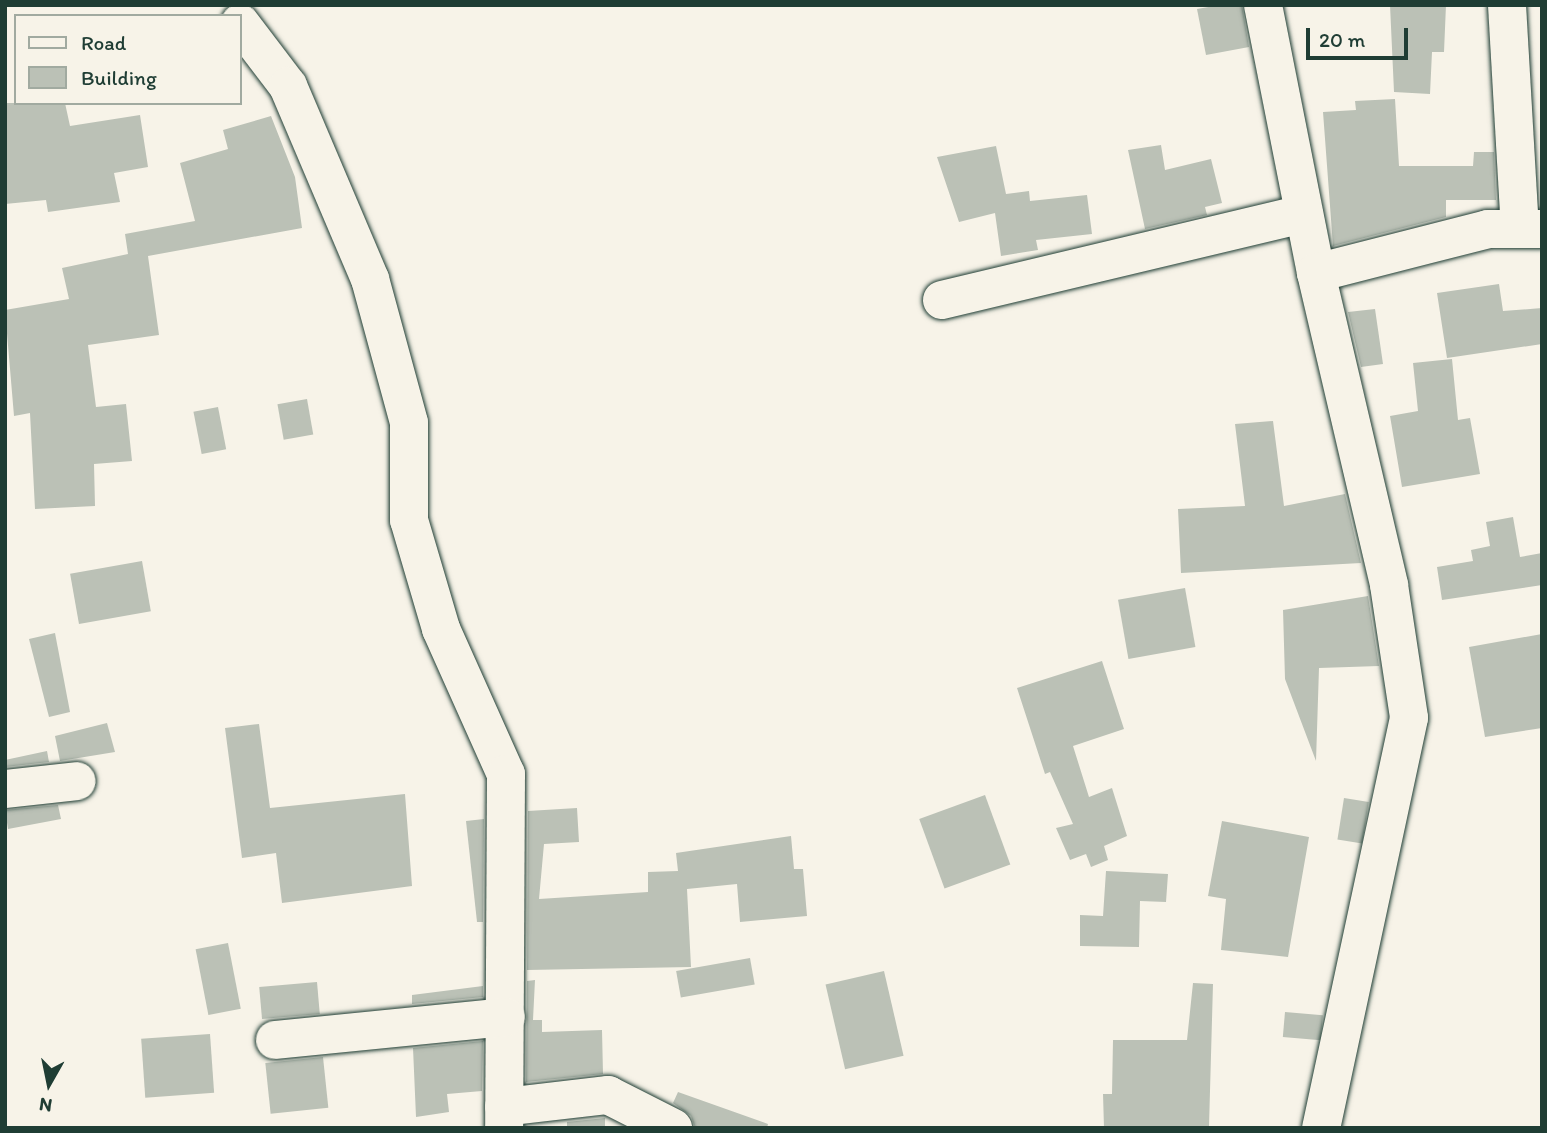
<!DOCTYPE html>
<style>
body{margin:0}
#map{position:relative;width:1547px;height:1133px;overflow:hidden;background:#f7f3e8;font-family:Itim,sans-serif}
div>[style]{position:absolute}
[style*='--x']{left:calc(var(--x)*1px);top:calc(var(--y)*1px);width:calc(var(--w)*1px);rotate:calc(var(--a)*1deg)}
.building>*{inset:0;background:#bbc1b6;transform-origin:0 0}
.roads{filter:drop-shadow(0 0 2px #1f3d34) drop-shadow(0 0 2px #1f3d34)}
.minor>*{height:38px;margin:-19px;padding:0 19px;transform-origin:19px;border-radius:19px;background:#f7f3e8}
span{translate:-50% -50%;white-space:nowrap;text-align:center;line-height:1.15;-webkit-text-stroke:7px #f7f3e8;paint-order:stroke}
.frame{position:absolute;inset:0;border:7px solid #1f3d34;pointer-events:none}
.legend{position:absolute;left:14px;top:14px;width:228px;height:91px;box-sizing:border-box;background:#f7f3e8;border:2px solid #a1aaa0;margin:0;padding:9px 12px;list-style:none;font-size:21px;color:#1f3d34}
.legend li{display:flex;align-items:center;gap:14px;height:35px}
.legend b{width:35px;border:2px solid #a1aaa0}
.north{position:absolute;left:14px;top:1049px;width:70px;height:70px;-webkit-text-stroke:5px #f7f3e8;paint-order:stroke;rotate:189deg;font-size:19px;font-weight:700;line-height:28px;text-align:center;color:#1f3d34}
.north::after{content:'';display:block;margin:auto;width:24px;height:32px;background:#1f3d34;clip-path:polygon(50% 0,100% 100%,50% 72%,0 100%)}
.scale{position:absolute;left:1306px;top:28px;width:102px;height:32px;box-sizing:border-box;border:4px solid #1f3d34;border-top:0;padding-left:9px;font-size:21px;line-height:24px;white-space:nowrap;color:#1f3d34;-webkit-text-stroke:5px #f7f3e8;paint-order:stroke}
</style>
<div id="map">
<div class="building">
<div style="clip-path:polygon(1220px 5px,1242px 5px,1249px 47px,1206px 55px,1197px 9px)"></div>
<div style="clip-path:polygon(1390px 5px,1446px 5px,1444px 52px,1432px 52px,1430px 94px,1394px 92px)"></div>
<div style="clip-path:polygon(1395px 99px,1399px 166px,1473px 166px,1474px 152px,1494px 152px,1496px 200px,1446px 200px,1446px 217px,1333px 246px,1323px 112px,1356px 110px,1355px 101px)"></div>
<div style="clip-path:polygon(5px 103px,65px 103px,70px 126px,140px 115px,148px 167px,114px 173px,120px 202px,48px 212px,46px 200px,5px 204px)"></div>
<div style="clip-path:polygon(271px 116px,295px 177px,302px 228px,148px 256px,159px 335px,88px 345px,96px 407px,126px 404px,132px 461px,94px 464px,95px 506px,35px 509px,30px 413px,14px 416px,5px 310px,69px 299px,62px 268px,128px 254px,125px 234px,195px 221px,180px 163px,228px 149px,223px 130px)"></div>
<div style="clip-path:polygon(1161px 145px,1165px 170px,1211px 159px,1222px 203px,1205px 207px,1207px 215px,1145px 229px,1128px 150px)"></div>
<div style="clip-path:polygon(996px 146px,1006px 194px,1029px 191px,1030px 201px,1087px 195px,1092px 234px,1036px 240px,1038px 250px,1001px 256px,995px 213px,959px 222px,937px 157px)"></div>
<div style="clip-path:polygon(1499px 284px,1503px 311px,1542px 308px,1542px 344px,1447px 358px,1437px 293px)"></div>
<div style="clip-path:polygon(1375px 309px,1383px 364px,1361px 367px,1348px 312px)"></div>
<div style="clip-path:polygon(1452px 359px,1458px 420px,1470px 418px,1480px 474px,1402px 487px,1390px 416px,1418px 411px,1413px 363px)"></div>
<div style="left:307px;top:399px;width:36px;height:30px;rotate:80deg"></div>
<div style="left:218px;top:407px;width:43px;height:25px;rotate:79deg"></div>
<div style="clip-path:polygon(1273px 421px,1284px 506px,1345px 494px,1361px 563px,1181px 573px,1178px 509px,1245px 506px,1235px 424px)"></div>
<div style="clip-path:polygon(1513px 517px,1520px 557px,1542px 553px,1542px 585px,1442px 600px,1437px 567px,1473px 561px,1471px 550px,1490px 546px,1486px 522px)"></div>
<div style="left:142px;top:561px;width:51px;height:73px;rotate:80deg"></div>
<div style="left:1185px;top:588px;width:60px;height:68px;rotate:80deg"></div>
<div style="clip-path:polygon(1368px 596px,1379px 666px,1319px 668px,1316px 761px,1285px 679px,1283px 610px)"></div>
<div style="clip-path:polygon(55px 633px,70px 712px,49px 717px,29px 639px)"></div>
<div style="clip-path:polygon(1542px 634px,1542px 728px,1485px 737px,1469px 647px)"></div>
<div style="clip-path:polygon(1102px 661px,1124px 729px,1073px 746px,1089px 797px,1112px 788px,1127px 836px,1104px 846px,1108px 860px,1091px 867px,1086px 854px,1070px 860px,1056px 828px,1073px 824px,1050px 772px,1045px 774px,1017px 688px)"></div>
<div style="clip-path:polygon(107px 723px,115px 752px,60px 761px,55px 736px)"></div>
<div style="clip-path:polygon(259px 724px,270px 808px,405px 794px,412px 886px,282px 903px,276px 853px,242px 858px,225px 728px)"></div>
<div style="clip-path:polygon(47px 751px,49px 762px,5px 767px,5px 760px)"></div>
<div style="left:985px;top:795px;width:74px;height:70px;rotate:70deg"></div>
<div style="left:1344px;top:798px;width:25px;height:42px;rotate:9deg"></div>
<div style="clip-path:polygon(58px 805px,61px 819px,8px 829px,5px 810px)"></div>
<div style="clip-path:polygon(577px 808px,579px 842px,544px 844px,539px 899px,648px 892px,648px 872px,678px 871px,676px 853px,791px 836px,794px 869px,803px 869px,807px 916px,740px 922px,737px 884px,687px 889px,691px 967px,527px 970px,528px 811px)"></div>
<div style="clip-path:polygon(484px 819px,483px 922px,477px 922px,466px 821px)"></div>
<div style="clip-path:polygon(1222px 821px,1309px 837px,1288px 957px,1221px 950px,1226px 899px,1208px 896px)"></div>
<div style="clip-path:polygon(1106px 871px,1168px 874px,1166px 902px,1140px 901px,1139px 947px,1080px 946px,1080px 915px,1103px 916px)"></div>
<div style="left:228px;top:943px;width:67px;height:33px;rotate:79deg"></div>
<div style="left:750px;top:958px;width:27px;height:75px;rotate:80deg"></div>
<div style="left:884px;top:971px;width:87px;height:60px;rotate:77deg"></div>
<div style="clip-path:polygon(535px 980px,533px 1020px,542px 1020px,542px 1032px,602px 1030px,603px 1074px,526px 1082px,527px 981px)"></div>
<div style="left:317px;top:982px;width:32px;height:58px;rotate:85deg"></div>
<div style="clip-path:polygon(1193px 983px,1213px 984px,1209px 1127px,1104px 1128px,1103px 1094px,1112px 1094px,1113px 1040px,1187px 1040px)"></div>
<div style="clip-path:polygon(483px 986px,483px 997px,412px 1004px,412px 995px)"></div>
<div style="left:1285px;top:1012px;width:38px;height:25px;rotate:5deg"></div>
<div style="left:210px;top:1034px;width:59px;height:69px;rotate:86deg"></div>
<div style="clip-path:polygon(483px 1041px,482px 1091px,447px 1094px,449px 1112px,416px 1117px,413px 1048px)"></div>
<div style="left:323px;top:1057px;width:51px;height:58px;rotate:84deg"></div>
<div style="clip-path:polygon(678px 1092px,768px 1124px,767px 1128px,695px 1128px,691px 1116px,673px 1103px)"></div>
<div style="clip-path:polygon(605px 1118px,605px 1128px,567px 1128px,567px 1122px)"></div>
</div>
<div class="roads">
<div class="minor">
<div style="--x:1263;--y:5;--w:273;--a:78.8"></div>
<div style="--x:1316;--y:273;--w:320;--a:76.8"></div>
<div style="--x:1389;--y:585;--w:134;--a:81.4"></div>
<div style="--x:1409;--y:718;--w:419;--a:102.1"></div>
<div style="--x:1507;--y:5;--w:223;--a:86.7"></div>
<div style="--x:240;--y:23;--w:79;--a:52.7"></div>
<div style="--x:288;--y:86;--w:210;--a:67"></div>
<div style="--x:370;--y:279;--w:149;--a:74.8"></div>
<div style="--x:409;--y:423;--w:97;--a:90"></div>
<div style="--x:409;--y:520;--w:114;--a:73.6"></div>
<div style="--x:441;--y:629;--w:159;--a:65.9"></div>
<div style="--x:506;--y:774;--w:354;--a:90.3"></div>
<div style="--x:1316;--y:273;--w:178;--a:-14.3"></div>
<div style="--x:1488;--y:229;--w:54;--a:0"></div>
<div style="--x:942;--y:300;--w:372;--a:-13.4"></div>
<div style="--x:5;--y:789;--w:72;--a:-6.3"></div>
<div style="--x:275;--y:1040;--w:232;--a:-5.7"></div>
<div style="--x:504;--y:1107;--w:105;--a:-6.6"></div>
<div style="--x:608;--y:1095;--w:73;--a:26.9"></div>
</div>
</div>
<div class="frame"></div>
<ul class="legend">
<li><b style="height:9px;background:#f7f3e8"></b>Road</li>
<li><b style="height:19px;background:#bbc1b6"></b>Building</li>
</ul>
<div class="north">N</div>
<div class="scale">20 m</div>
</div>
